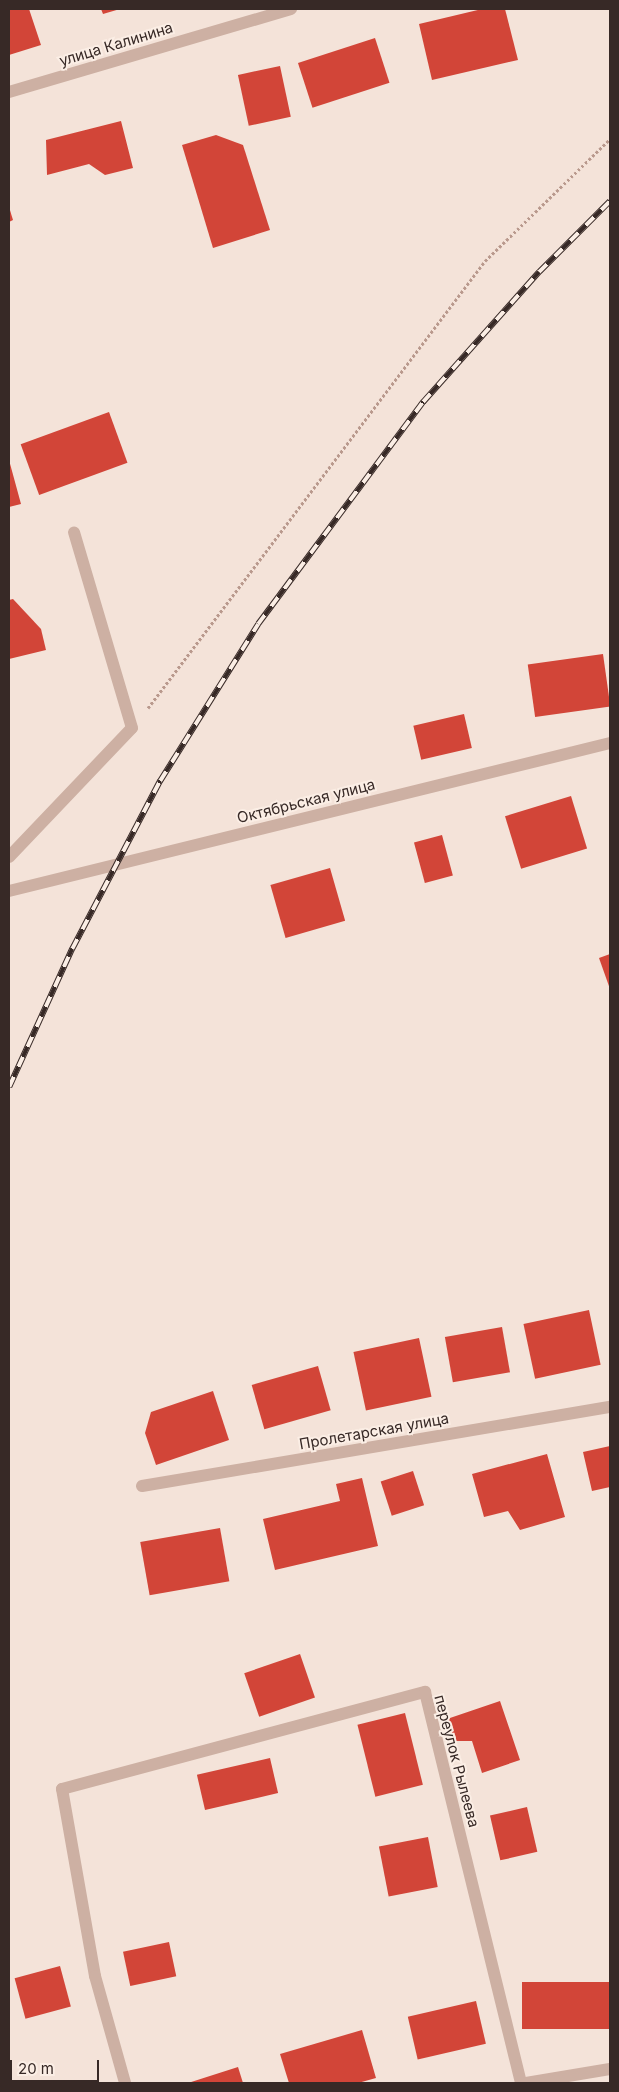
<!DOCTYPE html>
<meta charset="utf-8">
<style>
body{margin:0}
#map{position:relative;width:619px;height:2092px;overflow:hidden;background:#f4e3d9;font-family:Inter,sans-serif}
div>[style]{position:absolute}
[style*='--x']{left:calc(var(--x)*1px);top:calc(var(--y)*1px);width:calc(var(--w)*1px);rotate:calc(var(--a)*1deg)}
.building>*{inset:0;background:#d24538;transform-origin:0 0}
.path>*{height:3px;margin-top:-1.5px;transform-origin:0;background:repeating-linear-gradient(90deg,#b9998d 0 2.5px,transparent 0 5px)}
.service>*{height:12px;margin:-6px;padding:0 6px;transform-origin:6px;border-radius:6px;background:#cdb0a3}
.minor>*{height:12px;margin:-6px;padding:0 6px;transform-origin:6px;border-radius:6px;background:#cdb0a3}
.tertiary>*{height:12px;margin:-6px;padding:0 6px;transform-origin:6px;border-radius:6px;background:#cdb0a3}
.rail>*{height:5.5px;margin-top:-2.75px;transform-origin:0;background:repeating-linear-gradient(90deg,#fbeee5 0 11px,#372926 0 22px);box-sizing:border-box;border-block:1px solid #372926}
span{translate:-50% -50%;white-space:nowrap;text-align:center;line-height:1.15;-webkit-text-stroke:4px #fbeee5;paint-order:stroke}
.street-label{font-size:15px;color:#372926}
.frame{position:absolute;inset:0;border:10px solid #372926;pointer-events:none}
.scale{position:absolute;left:10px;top:2060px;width:89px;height:22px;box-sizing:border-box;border:2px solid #372926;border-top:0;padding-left:6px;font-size:15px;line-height:18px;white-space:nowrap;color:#372926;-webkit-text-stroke:4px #fbeee5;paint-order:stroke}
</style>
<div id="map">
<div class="building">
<div style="clip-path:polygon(9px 9px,29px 9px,41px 45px,9px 55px)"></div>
<div style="clip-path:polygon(101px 9px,120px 9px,103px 14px)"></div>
<div style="clip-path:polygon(482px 9px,505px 9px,518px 60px,432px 80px,419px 24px)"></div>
<div style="left:375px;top:38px;width:47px;height:81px;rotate:72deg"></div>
<div style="left:280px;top:66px;width:52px;height:43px;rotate:78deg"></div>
<div style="clip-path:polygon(121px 121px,133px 168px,105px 175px,89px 164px,47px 175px,46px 140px)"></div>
<div style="clip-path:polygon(216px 135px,243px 145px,270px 230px,213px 248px,182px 145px)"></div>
<div style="clip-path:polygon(9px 207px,13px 220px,9px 222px)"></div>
<div style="left:109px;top:412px;width:54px;height:94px;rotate:70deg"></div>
<div style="clip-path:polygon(9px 460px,21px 504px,9px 507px)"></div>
<div style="clip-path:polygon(13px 599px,41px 629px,46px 650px,9px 659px,9px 600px)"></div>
<div style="left:603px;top:654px;width:53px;height:76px;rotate:82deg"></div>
<div style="left:464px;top:714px;width:35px;height:52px;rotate:77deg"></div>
<div style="left:571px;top:796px;width:55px;height:69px;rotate:73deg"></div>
<div style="left:442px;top:835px;width:42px;height:29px;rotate:75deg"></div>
<div style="left:330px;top:868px;width:55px;height:62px;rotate:74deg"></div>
<div style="clip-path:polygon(610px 954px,610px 989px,599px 958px)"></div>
<div style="left:589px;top:1310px;width:56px;height:67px;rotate:78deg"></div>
<div style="left:502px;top:1327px;width:46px;height:58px;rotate:80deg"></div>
<div style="left:419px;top:1338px;width:60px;height:67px;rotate:78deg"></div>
<div style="left:318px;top:1366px;width:46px;height:69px;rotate:74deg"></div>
<div style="clip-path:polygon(213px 1391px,229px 1440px,156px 1465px,145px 1433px,151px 1412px)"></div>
<div style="clip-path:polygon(610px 1446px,610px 1487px,592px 1491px,583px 1452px)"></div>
<div style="clip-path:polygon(547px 1454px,565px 1517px,520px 1530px,508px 1511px,484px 1517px,472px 1474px)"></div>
<div style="left:413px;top:1471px;width:36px;height:34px;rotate:72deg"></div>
<div style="clip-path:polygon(362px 1478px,378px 1546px,275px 1570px,263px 1519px,340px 1501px,336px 1484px)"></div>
<div style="left:220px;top:1528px;width:54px;height:81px;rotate:80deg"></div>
<div style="left:300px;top:1654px;width:46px;height:59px;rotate:71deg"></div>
<div style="clip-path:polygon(500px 1701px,520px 1760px,482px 1773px,472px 1741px,455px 1741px,447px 1719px)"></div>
<div style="left:405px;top:1713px;width:74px;height:49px;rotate:76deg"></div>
<div style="left:270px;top:1758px;width:36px;height:75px;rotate:77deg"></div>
<div style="left:527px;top:1807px;width:46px;height:38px;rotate:77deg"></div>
<div style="left:428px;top:1837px;width:51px;height:50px;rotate:79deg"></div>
<div style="left:169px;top:1942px;width:35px;height:47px;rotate:78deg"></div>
<div style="left:60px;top:1966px;width:42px;height:47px;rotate:75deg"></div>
<div style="left:610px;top:1982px;width:47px;height:88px;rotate:90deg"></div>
<div style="left:476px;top:2001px;width:44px;height:70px;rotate:77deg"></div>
<div style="clip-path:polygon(362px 2030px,376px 2078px,358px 2083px,289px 2083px,280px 2054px)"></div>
<div style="clip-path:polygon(238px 2067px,243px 2083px,188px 2083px)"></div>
</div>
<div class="path">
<div style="--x:148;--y:708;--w:560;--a:-52.99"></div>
<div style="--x:485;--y:261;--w:175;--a:-44.3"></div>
</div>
<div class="service">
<div style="--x:9;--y:857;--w:178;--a:-46.4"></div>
<div style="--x:132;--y:728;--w:204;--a:-106.5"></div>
<div style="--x:95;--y:1976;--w:190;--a:-100"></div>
<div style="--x:62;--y:1789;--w:376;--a:-15"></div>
</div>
<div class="minor">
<div style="--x:9;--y:92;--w:294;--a:-16.4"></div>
<div style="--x:142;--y:1486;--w:475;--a:-9.6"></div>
<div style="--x:425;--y:1692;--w:403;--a:76.2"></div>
<div style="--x:95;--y:1976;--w:111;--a:74.3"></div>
<div style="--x:526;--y:2083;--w:85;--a:-9.5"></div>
</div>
<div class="tertiary">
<div style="--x:9;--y:891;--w:619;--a:-13.83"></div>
</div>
<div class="rail">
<div style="--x:9;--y:1087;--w:152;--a:-65.5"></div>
<div style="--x:72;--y:949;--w:190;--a:-62.4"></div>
<div style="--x:160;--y:781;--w:185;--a:-58"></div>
<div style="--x:258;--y:624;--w:277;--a:-53.4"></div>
<div style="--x:423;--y:402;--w:174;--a:-48.3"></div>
<div style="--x:539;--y:272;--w:100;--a:-45"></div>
</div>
<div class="street-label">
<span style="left:116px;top:44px;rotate:-17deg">улица Калинина</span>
<span style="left:306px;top:801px;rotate:-14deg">Октябрьская улица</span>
<span style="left:374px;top:1431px;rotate:-10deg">Пролетарская улица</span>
<span style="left:457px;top:1761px;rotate:75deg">переулок Рылеева</span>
</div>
<div class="frame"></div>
<div class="scale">20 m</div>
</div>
